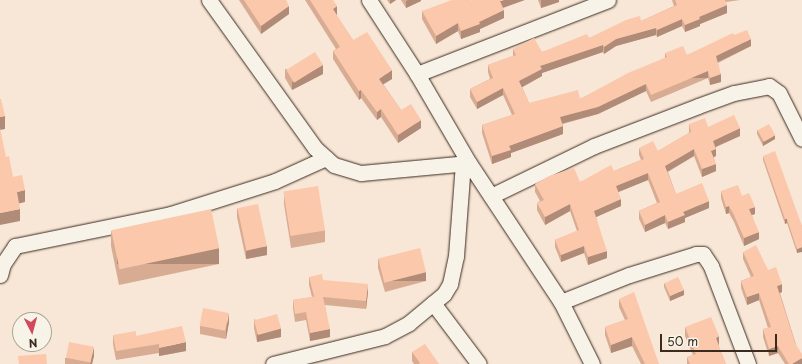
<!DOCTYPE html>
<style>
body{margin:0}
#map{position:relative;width:802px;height:364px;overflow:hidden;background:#f8e6d6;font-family:"Playpen Sans",sans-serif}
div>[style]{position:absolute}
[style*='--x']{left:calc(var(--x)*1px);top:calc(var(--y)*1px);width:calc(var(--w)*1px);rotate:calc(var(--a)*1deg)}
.roads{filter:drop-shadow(0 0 1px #3b2a1e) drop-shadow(0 0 1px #3b2a1e)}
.street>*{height:15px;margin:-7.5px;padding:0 7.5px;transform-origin:7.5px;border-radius:7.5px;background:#f7f3e8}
.wall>*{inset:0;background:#d8ac93}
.shaded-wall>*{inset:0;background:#b08c78;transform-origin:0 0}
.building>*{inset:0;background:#fbc8ab;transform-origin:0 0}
span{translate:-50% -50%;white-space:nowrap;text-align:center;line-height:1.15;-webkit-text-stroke:4px #f7f3e8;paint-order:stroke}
.north{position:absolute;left:12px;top:312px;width:40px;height:40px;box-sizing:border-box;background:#f7f3e8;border:1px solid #aca397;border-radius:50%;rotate:174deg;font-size:11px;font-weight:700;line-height:16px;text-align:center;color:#3b2a1e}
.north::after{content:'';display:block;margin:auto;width:14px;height:18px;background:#d1495b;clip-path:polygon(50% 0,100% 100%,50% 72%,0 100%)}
.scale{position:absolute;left:660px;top:334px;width:117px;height:18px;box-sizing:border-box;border:2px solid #3b2a1e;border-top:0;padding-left:5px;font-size:12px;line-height:14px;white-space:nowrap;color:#3b2a1e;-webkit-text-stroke:3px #f7f3e8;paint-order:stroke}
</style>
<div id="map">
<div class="roads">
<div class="street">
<div style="--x:209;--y:0;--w:182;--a:54.4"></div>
<div style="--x:315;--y:148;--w:25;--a:42"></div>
<div style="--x:334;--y:165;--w:28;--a:17"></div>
<div style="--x:361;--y:173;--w:108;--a:-5.3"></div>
<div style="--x:369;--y:0;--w:88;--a:57"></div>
<div style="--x:417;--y:74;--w:103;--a:59.7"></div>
<div style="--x:469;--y:163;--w:167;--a:56.5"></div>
<div style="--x:561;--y:302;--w:69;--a:63.4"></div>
<div style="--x:417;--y:74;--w:205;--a:-21.2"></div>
<div style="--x:491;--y:196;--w:114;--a:-25.9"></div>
<div style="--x:594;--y:146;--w:111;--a:-21"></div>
<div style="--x:698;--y:106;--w:38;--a:-20"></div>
<div style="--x:734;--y:93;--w:36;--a:-11"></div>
<div style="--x:769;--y:86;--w:12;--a:35"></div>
<div style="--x:779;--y:93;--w:51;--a:63.4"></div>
<div style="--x:0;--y:275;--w:11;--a:-75"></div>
<div style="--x:3;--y:264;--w:22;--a:-56"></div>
<div style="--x:15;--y:246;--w:159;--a:-11.6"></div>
<div style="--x:171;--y:214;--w:109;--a:-17.6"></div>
<div style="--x:275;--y:181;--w:56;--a:-24.3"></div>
<div style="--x:561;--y:302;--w:73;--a:-21.7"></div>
<div style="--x:629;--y:275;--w:70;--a:-17.4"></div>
<div style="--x:696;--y:254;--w:7;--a:0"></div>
<div style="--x:703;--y:254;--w:14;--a:56"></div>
<div style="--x:711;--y:266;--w:105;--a:69.3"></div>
<div style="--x:433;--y:303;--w:76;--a:53"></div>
<div style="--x:273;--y:364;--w:115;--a:-14"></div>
<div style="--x:385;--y:336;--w:27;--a:-28"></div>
<div style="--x:409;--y:323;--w:45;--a:-39.6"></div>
<div style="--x:444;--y:294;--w:12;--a:-59"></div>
<div style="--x:450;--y:284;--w:29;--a:-78"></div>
<div style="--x:456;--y:256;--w:93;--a:-85.7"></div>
</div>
</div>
<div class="wall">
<div style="clip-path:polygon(239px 0,286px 0,289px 14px,261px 34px)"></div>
<div style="clip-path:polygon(305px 0,333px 0,336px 15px,353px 40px,392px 79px,383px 84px,401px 110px,421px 128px,398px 143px,381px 117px,377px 120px,361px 98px,359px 100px,333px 59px,333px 51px,336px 49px)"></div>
<div style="clip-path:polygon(387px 0,396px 0,390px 4px)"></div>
<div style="clip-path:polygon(401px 0,421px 0,421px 1px,406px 8px)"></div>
<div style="clip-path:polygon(538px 0,559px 0,559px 2px,541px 8px)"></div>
<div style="clip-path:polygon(672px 0,740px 0,726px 2px,727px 13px,700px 24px,700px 26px,685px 32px,682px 26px,657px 37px,656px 35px,616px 46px,604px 54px,603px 52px,542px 73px,542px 76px,522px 87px,529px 103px,580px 99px,665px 58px,665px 53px,687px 55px,734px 35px,751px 46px,718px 63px,721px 82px,710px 85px,708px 78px,651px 102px,646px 91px,598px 114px,563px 124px,563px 134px,511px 153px,511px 157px,492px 164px,482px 133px,482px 125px,512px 115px,503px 95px,477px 109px,470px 97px,470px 89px,490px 79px,488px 72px,488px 65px,513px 56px,513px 49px,542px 52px,589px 38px,641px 21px,674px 6px)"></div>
<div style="clip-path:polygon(471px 1px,503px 8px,504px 18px,480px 29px,480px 32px,461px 39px,458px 31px,436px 44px,422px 19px,422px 11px)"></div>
<div style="clip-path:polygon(285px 69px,323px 74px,292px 90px,285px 78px)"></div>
<div style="clip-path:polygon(689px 124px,708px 127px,740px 136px,716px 147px,716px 156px,714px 157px,716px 171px,702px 177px,694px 156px,668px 172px,676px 194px,709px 208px,685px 218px,685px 222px,668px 229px,665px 223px,645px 232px,639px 219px,639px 211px,657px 203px,648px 180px,618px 192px,621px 206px,596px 217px,607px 258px,588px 265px,584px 253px,561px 262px,555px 247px,555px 240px,577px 231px,570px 211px,545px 225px,537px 210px,537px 203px,540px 201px,535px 192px,535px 184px,580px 182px,614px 171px,641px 160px,639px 155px,639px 148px,658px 151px,689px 133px)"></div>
<div style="clip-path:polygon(757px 130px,775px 139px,763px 146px,757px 134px)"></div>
<div style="clip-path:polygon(763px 156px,802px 226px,797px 253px,787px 223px,785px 224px,763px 160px)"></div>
<div style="clip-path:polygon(721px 191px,742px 196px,755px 214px,752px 215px,759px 239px,744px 246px,734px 222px,729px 213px,726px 214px,721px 198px)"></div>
<div style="clip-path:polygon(284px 192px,325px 230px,325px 242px,291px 248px,284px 204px)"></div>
<div style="clip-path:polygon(237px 208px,267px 255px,246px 259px,237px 217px)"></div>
<div style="clip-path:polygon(111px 231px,219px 264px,119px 285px,111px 246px)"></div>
<div style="clip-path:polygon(743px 252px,768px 270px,782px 292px,780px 293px,802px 364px,785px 364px,778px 353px,769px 356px,763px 337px,763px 329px,768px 328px,759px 300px,747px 305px,741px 288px,741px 281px,751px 277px,743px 259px)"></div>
<div style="clip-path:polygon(378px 259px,426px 281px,385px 292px,378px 268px)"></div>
<div style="clip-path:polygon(309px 277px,368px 292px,366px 309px,325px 305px,330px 337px,310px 341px,306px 320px,295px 322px,293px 308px,293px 300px,312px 297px,309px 285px)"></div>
<div style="clip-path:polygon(664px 283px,684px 295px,670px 301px,664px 287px)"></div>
<div style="clip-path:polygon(619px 299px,659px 364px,641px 364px,632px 346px,611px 353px,605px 335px,605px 327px,625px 320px,619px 307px)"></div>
<div style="clip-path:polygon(254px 319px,281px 337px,257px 342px,254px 328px)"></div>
<div style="clip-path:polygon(229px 322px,226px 339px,200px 334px,200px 326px)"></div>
<div style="clip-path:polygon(685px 327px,719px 345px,718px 345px,726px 364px,687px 364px,687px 357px,693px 355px,685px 336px)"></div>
<div style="clip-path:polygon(113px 335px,136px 336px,186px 351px,159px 356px,159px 353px,116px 360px,113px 344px)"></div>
<div style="clip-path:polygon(412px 352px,439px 364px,414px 364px,412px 361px)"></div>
<div style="clip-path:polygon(94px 356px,92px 364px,65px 364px,65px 358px)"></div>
</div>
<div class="shaded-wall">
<div style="clip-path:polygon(390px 0,396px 0,390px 4px)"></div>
<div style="clip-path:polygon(408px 0,421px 0,421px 1px,406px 8px,406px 1px)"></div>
<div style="clip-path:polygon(504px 0,525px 0,500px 9px,500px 1px)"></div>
<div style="clip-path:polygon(541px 0,559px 0,559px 2px,541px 8px)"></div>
<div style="clip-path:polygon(727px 5px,727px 13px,700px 24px,700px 26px,685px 32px,685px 25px,699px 17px)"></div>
<div style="clip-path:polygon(289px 6px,289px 14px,261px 34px,261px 26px)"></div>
<div style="clip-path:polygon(337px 6px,337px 15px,333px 17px,333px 9px)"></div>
<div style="clip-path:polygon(504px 10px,504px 18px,480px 29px,480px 32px,461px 39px,461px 31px,479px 22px)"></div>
<div style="clip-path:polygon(682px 19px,682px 26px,657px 37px,657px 30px)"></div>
<div style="clip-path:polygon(458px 23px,458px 31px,436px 44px,436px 36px)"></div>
<div style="clip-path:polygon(656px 28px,656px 35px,616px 46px,604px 54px,604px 47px,616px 39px)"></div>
<div style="clip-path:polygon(751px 39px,751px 46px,716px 63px,716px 56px)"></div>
<div style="clip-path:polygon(603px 45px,603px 52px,542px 73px,542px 76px,519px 89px,519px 81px,540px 66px)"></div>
<div style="clip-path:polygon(323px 65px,323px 74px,292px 90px,292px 82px)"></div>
<div style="clip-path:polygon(392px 70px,392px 79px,379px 87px,379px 79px)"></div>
<div style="left:708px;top:71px;width:7px;height:62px;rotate:90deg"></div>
<div style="clip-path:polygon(721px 74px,721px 82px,710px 85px,710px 78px)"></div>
<div style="clip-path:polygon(646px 84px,646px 91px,598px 114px,560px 124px,560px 117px)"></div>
<div style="clip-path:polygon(503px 88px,503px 95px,477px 109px,477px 102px)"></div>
<div style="clip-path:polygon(361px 90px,361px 98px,359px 100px,359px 91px)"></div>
<div style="clip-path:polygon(381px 109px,381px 117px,377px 120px,377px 112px)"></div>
<div style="clip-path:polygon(5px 116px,5px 129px,0 130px,0 117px)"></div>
<div style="clip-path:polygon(421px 120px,421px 128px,398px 143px,398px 135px)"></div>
<div style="clip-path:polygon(563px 126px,563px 134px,511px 153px,511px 157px,492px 164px,492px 156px,509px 146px)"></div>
<div style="clip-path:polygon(740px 128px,740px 136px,713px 148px,713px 141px)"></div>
<div style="clip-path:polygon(775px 135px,775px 139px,763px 146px,763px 141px)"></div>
<div style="clip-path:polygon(694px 149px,694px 156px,665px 173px,665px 166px)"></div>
<div style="clip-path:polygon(716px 149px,716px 156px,711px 158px,711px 151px)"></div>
<div style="clip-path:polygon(716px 164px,716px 171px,702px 177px,702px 169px)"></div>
<div style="clip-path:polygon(648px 173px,648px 180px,616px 193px,616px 186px)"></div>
<div style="clip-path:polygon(25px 190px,25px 202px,17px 204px,17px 192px)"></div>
<div style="clip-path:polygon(621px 199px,621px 206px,594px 218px,594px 211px)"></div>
<div style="clip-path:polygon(709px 201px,709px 208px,685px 218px,685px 222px,668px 229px,668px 222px,683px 212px)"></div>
<div style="clip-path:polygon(570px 204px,570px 211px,545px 225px,545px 217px)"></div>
<div style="clip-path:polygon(729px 206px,729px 213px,726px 214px,726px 207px)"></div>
<div style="clip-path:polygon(755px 207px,755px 214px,749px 216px,749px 209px)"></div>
<div style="clip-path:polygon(20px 209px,20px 221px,0 225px,0 213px)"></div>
<div style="clip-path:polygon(665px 215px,665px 223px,645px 232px,645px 225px)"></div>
<div style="clip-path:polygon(785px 219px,787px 219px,787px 223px,785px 224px)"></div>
<div style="clip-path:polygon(759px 232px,759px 239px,744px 246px,744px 238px)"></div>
<div style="clip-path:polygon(267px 246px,267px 255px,246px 259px,246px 251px)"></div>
<div style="clip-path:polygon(584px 246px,584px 253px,561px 262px,561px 255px)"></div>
<div style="clip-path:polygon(802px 247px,802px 252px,797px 253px,797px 249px)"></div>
<div style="left:219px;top:248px;width:16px;height:102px;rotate:90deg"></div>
<div style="clip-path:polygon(607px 251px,607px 258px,588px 265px,588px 257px)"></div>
<div style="left:426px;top:272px;width:9px;height:42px;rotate:90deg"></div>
<div style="clip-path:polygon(368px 284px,368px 292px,366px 309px,366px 301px)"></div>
<div style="clip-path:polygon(782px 284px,782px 292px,777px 294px,777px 286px)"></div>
<div style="clip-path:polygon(684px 290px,684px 295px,670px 301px,670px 296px)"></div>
<div style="clip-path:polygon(759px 293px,759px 300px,747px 305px,747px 297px)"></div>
<div style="clip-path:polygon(229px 313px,229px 322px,226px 339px,226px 330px)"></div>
<div style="clip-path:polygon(281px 328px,281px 337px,257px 342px,257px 334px)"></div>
<div style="clip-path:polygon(330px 329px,330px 337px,310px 341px,310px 333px)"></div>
<div style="clip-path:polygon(719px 336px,719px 345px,716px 346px,716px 338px)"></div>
<div style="clip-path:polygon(632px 337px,632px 346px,611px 353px,611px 345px)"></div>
<div style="clip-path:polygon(186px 342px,186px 351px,159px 356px,159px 348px)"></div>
<div style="clip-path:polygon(778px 346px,778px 353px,769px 356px,769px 349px)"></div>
<div style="clip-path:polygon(94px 347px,94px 356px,92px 364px,90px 364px)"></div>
<div style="clip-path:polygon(802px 358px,802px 364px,792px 364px)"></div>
</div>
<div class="building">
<div style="clip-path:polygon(244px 0,286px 0,289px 6px,261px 26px)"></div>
<div style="clip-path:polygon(310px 0,333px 0,337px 6px,333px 9px,353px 40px,367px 32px,392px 70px,379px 79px,401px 110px,411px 104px,421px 120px,398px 135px,381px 109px,377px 112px,361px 90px,359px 91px,333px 51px,340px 47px)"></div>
<div style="clip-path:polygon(452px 0,471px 0,471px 1px,472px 0,504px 0,500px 1px,504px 10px,479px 22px,480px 24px,461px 31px,458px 23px,436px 36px,422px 11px)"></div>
<div style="clip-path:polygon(675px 0,725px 0,727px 5px,699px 17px,700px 19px,685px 25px,682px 19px,657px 30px,656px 28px,616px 39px,604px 47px,603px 45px,540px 66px,542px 69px,519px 81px,529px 103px,578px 90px,580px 99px,628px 73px,667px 57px,665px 53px,683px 46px,687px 55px,733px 33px,734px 35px,747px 30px,751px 39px,716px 56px,721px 74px,710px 78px,708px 71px,651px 95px,646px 84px,598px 107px,560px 117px,563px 126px,509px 146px,511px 150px,492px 156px,482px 125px,515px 114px,503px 88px,477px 102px,470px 89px,493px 78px,488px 65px,516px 55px,513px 49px,534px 38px,542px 52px,587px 34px,589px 38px,626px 20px,640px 16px,641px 21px,677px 5px)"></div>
<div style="left:315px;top:52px;width:15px;height:34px;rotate:58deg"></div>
<div style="clip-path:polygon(0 99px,1px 99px,5px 116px,0 117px)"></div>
<div style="clip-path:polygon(734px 115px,740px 128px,713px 141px,716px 149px,711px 151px,716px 164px,702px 169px,694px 149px,665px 166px,676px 194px,702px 183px,709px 201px,683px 212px,685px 215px,668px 222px,665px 215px,645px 225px,639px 211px,660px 202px,648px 173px,616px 186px,621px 199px,594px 211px,607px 251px,588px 257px,584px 246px,561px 255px,555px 240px,579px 230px,570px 204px,545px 217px,537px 203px,544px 200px,535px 184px,549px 176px,574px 168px,580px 182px,611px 165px,614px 171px,644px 159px,639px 148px,653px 141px,658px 151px,691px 132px,689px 124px,705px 118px,708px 127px)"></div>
<div style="left:769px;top:124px;width:13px;height:13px;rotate:61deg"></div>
<div style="clip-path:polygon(0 128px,6px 157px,9px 156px,13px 177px,22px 175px,25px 190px,17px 192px,20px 209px,0 213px)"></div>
<div style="clip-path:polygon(775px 151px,802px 226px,802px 247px,797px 249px,787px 219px,785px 219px,763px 156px)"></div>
<div style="clip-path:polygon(738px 185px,742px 196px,749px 193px,755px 207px,749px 209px,759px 232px,744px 238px,734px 215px,729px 206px,726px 207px,721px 191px)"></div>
<div style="left:318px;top:186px;width:45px;height:35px;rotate:81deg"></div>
<div style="left:258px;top:204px;width:43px;height:21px;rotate:78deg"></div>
<div style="left:211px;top:209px;width:40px;height:102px;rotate:78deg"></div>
<div style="clip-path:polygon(756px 245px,768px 270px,776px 267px,782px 284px,777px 286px,795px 343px,802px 354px,802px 358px,792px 364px,789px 364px,778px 346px,769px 349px,763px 329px,771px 327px,759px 293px,747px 297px,741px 281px,754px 276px,743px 252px)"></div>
<div style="left:420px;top:248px;width:25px;height:43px;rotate:76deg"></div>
<div style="clip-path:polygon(322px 274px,323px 280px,368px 284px,366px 301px,323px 297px,330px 329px,310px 333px,306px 312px,295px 314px,293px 300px,316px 296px,314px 296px,309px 277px)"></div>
<div style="left:678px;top:277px;width:14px;height:15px;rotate:65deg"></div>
<div style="clip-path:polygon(634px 292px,659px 364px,645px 364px,632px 337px,611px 345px,605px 327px,628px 319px,619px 299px)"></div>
<div style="left:203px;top:308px;width:26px;height:18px;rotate:11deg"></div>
<div style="left:277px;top:314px;width:15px;height:24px;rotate:74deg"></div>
<div style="clip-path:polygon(711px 317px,719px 336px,716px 338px,726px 364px,690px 364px,687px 357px,696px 354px,685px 327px)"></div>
<div style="clip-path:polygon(182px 326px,186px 342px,159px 348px,159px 344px,116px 351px,113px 335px,136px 331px,136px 336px)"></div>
<div style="left:69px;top:342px;width:25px;height:16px;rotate:11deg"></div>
<div style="clip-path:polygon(425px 344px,439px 364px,418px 364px,420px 363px,412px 352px)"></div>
<div style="clip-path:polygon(46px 354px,47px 364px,19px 364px,18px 356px)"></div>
</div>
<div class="north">N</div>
<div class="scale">50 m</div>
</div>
